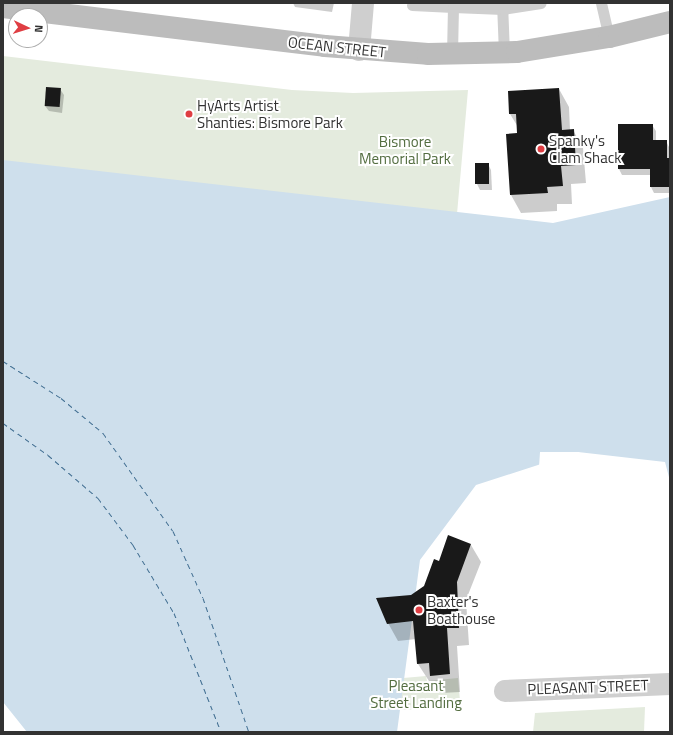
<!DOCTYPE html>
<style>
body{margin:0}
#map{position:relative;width:673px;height:735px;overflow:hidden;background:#fff;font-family:"Titillium Web",sans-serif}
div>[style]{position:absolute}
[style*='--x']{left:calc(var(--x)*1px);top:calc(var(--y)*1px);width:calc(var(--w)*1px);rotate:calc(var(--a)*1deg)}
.green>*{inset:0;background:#e4ebde}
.water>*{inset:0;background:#cedfec}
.pier>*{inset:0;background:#fff}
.shadow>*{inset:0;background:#0003}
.ferry>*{height:1px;margin-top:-0.5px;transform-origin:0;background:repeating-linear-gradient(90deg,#426f92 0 5px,transparent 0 9px)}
.building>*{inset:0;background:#191919;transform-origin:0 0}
.lane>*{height:11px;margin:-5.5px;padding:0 5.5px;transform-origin:5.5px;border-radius:5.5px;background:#cfcfcf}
.street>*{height:22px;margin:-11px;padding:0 11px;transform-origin:11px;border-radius:11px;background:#cfcfcf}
.secondary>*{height:22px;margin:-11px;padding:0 11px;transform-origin:11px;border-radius:11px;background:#bcbcbc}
.dots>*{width:11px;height:11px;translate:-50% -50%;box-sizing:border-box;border:2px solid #fff;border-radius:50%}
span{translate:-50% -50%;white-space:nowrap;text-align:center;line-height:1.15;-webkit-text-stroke:4px #fff;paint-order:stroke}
.street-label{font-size:15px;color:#323232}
.poi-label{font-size:15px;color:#323232}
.left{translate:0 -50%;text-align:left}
.park-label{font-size:15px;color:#536d40}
.frame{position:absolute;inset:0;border:4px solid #323232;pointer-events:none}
.north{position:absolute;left:8px;top:8px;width:40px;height:40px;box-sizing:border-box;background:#fff;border:1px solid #adadad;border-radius:50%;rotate:94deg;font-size:11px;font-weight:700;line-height:16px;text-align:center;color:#323232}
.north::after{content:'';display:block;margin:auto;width:14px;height:18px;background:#df3e43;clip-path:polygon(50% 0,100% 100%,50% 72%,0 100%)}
</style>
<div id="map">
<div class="green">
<div style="clip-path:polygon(3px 56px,292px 90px,353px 93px,468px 90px,457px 214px,3px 162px)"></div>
<div style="clip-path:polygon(426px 676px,427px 681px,458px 678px,460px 701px,432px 704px,431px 710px,395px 710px,392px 679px)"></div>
<div style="clip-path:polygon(645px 707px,644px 732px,533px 732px,535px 713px)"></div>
</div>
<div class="water">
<div style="clip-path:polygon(3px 160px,553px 223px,670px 197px,670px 494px,578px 452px,476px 485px,420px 560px,397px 732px,27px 732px,3px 702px)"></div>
</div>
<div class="pier">
<div style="clip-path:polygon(540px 452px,578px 452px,665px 462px,670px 481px,670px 495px,578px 454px,539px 467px)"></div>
</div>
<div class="shadow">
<div style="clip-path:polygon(293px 3px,334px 3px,332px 12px,295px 7px)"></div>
<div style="clip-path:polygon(60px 89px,64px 95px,62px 113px,49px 111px,45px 106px)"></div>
<div style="clip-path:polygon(559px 89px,569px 107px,570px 130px,573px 130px,583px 148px,586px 183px,571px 184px,572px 204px,557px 204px,557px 211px,521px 213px,511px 195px,507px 134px,518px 134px,518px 127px,510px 114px)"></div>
<div style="clip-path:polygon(652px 125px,656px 131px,656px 141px,666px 141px,669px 147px,670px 193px,654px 193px,651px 187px,651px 175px,622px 175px,619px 169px)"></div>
<div style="clip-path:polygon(488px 164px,491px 170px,492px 190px,480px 190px,477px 184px)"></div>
<div style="clip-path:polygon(471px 545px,481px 562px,466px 600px,469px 645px,457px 646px,460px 692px,441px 693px,434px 681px,429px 681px,418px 664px,416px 639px,398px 641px,388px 623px,411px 596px,425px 587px,439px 562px)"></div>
</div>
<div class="ferry">
<div style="--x:3;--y:361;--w:69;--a:32.5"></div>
<div style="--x:61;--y:398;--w:55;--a:39.8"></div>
<div style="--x:103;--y:433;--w:120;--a:54.5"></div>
<div style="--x:173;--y:531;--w:73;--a:65.9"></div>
<div style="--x:203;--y:598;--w:142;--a:71.1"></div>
<div style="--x:3;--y:423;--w:55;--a:35.4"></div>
<div style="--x:48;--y:455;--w:66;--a:40.7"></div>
<div style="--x:98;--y:498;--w:59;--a:53.3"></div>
<div style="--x:133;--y:545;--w:79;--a:58.9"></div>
<div style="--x:174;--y:613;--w:128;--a:68.4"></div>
</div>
<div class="building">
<div style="left:46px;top:87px;width:15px;height:19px;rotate:4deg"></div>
<div style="clip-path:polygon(559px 88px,562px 130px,574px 129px,576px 165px,561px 166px,563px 186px,547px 187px,548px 193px,510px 195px,506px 134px,517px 133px,516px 114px,509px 114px,508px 91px)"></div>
<div style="clip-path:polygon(618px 124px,653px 124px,653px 140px,667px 140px,667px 158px,670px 158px,670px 187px,650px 187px,650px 169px,618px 169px)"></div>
<div style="left:475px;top:163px;width:14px;height:21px"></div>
<div style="clip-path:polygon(448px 535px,471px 544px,457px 582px,459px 628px,447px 628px,450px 674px,430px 676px,429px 663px,417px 664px,413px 621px,387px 624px,376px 598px,411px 595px,424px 586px,434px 559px,439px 561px)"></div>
</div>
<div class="lane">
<div style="--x:502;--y:3;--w:49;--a:87.7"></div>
<div style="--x:601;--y:3;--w:35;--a:77"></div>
<div style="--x:412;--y:5;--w:41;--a:2.8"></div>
<div style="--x:452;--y:54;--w:47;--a:-88.8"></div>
<div style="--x:453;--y:7;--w:50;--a:2.3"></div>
<div style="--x:503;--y:9;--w:38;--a:-9"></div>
</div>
<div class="street">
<div style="--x:359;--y:50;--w:47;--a:-85.1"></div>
<div style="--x:505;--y:691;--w:165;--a:-2.4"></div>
</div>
<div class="secondary">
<div style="--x:3;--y:7;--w:324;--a:6.9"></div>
<div style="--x:325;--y:46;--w:103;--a:4.4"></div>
<div style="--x:428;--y:54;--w:89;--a:-1.3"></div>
<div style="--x:517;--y:52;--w:93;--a:-9.3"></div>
<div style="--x:609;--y:37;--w:63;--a:-13.8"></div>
</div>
<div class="dots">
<div style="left:189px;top:114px;background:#df3e43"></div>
<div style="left:541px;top:149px;background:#df3e43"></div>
<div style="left:419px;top:610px;background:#df3e43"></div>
</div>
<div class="street-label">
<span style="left:337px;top:47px;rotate:6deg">OCEAN STREET</span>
<span style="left:588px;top:687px;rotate:-2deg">PLEASANT STREET</span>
</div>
<div class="poi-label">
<span class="left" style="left:197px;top:114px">HyArts Artist<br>Shanties: Bismore Park</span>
<span class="left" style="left:549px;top:149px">Spanky's<br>Clam Shack</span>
<span class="left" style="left:427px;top:610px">Baxter's<br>Boathouse</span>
</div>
<div class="park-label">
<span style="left:405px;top:150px">Bismore<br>Memorial Park</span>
<span style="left:416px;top:694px">Pleasant<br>Street Landing</span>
</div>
<div class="frame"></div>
<div class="north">N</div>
</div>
